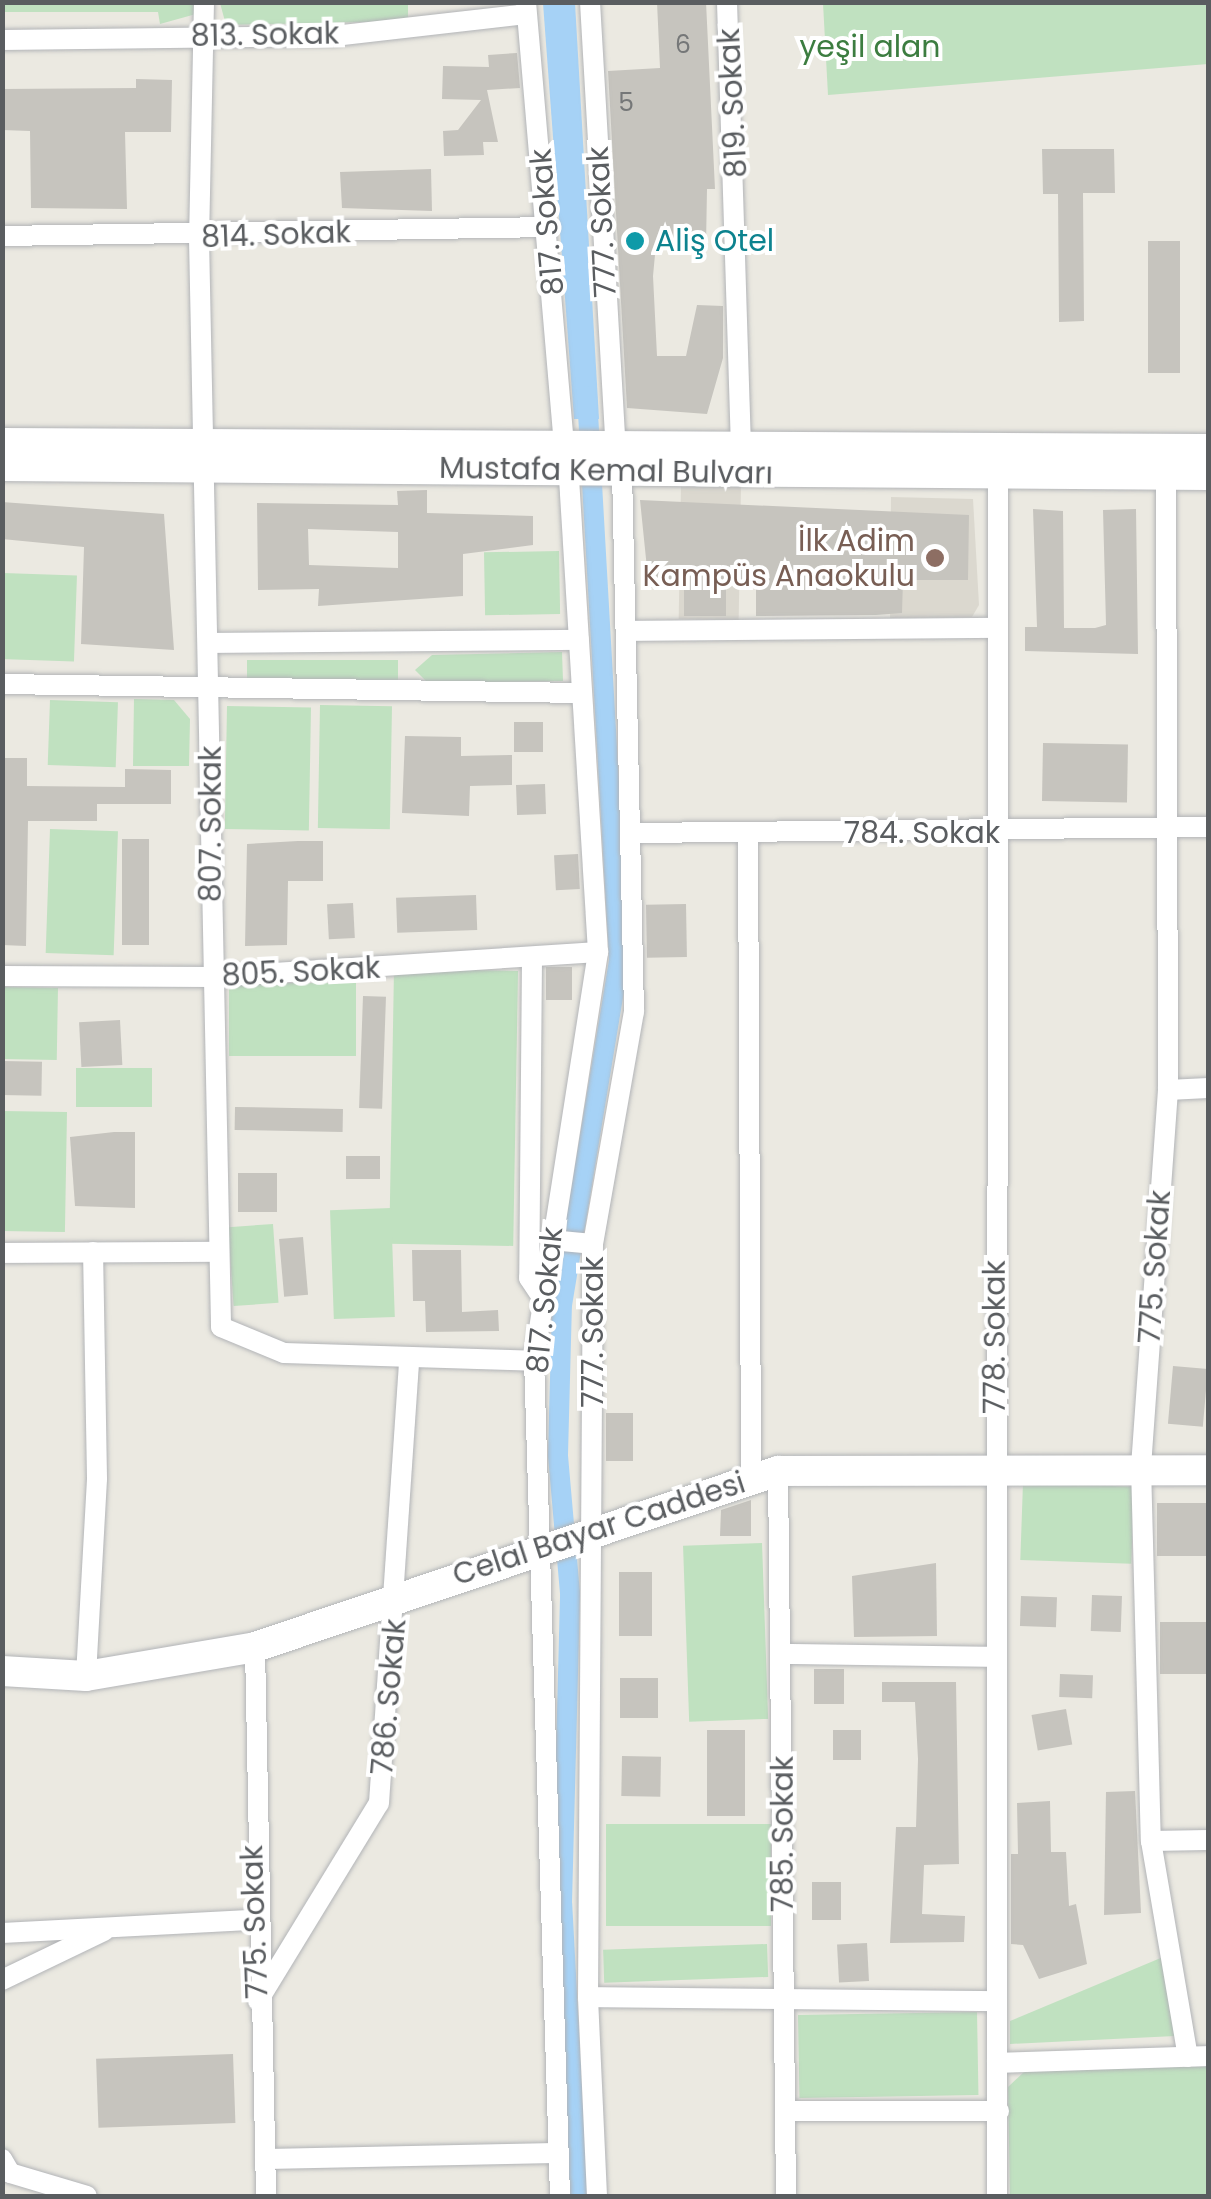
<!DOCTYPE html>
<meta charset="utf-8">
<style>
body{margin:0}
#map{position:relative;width:1211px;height:2199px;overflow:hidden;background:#ebe9e1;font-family:Poppins,sans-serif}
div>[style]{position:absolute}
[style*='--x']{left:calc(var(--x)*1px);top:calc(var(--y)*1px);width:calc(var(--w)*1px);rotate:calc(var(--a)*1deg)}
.education>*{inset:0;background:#dbd8cf;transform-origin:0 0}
.green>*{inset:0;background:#c0e1c0;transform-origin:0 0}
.water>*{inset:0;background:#a6d2f6}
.canal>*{height:20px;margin:-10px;padding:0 10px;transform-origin:10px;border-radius:10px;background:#a6d2f6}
.building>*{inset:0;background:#c6c4be;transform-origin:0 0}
.roads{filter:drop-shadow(0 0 2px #b2b4b7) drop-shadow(0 0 2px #b2b4b7)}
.street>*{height:20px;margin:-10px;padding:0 10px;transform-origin:10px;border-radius:10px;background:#fff}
.secondary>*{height:30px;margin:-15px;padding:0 15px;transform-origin:15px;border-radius:15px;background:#fff}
.dots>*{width:28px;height:28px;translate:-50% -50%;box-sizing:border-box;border:5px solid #fff;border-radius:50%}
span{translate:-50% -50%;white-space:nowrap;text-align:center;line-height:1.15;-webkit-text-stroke:8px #fff;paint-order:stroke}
.number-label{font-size:25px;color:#757778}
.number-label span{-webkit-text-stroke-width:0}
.street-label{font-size:30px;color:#5a5d60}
.park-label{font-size:30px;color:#3c7d40}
.culture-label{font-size:30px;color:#0d838f}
.left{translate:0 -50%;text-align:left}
.education-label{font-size:30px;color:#785e54}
.right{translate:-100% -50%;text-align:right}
.frame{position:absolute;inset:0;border:5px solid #5a5d60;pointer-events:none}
</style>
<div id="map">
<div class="education">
<div style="left:681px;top:486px;width:60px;height:133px;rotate:1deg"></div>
<div style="clip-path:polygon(891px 497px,973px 499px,979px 605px,972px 617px,890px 618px)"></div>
</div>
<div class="green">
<div style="clip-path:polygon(2px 3px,195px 3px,196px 14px,160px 24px,158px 12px,3px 12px)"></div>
<div style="clip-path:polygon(220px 3px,408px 3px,408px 21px,226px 25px)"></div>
<div style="clip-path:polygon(823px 3px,1208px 3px,1208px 64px,828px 95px)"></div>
<div style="left:559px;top:551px;width:63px;height:75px;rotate:89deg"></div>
<div style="left:3px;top:573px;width:74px;height:86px;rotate:2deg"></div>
<div style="clip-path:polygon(562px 652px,563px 681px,428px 683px,415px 670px,432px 655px)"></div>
<div style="left:247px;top:660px;width:151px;height:24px"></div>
<div style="clip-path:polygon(134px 699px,174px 700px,190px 719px,189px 766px,133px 766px)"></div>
<div style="left:50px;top:700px;width:68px;height:65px;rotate:2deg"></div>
<div style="left:320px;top:705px;width:72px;height:123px;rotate:1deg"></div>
<div style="left:227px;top:706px;width:84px;height:123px;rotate:1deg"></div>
<div style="left:50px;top:829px;width:68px;height:124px;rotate:2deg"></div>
<div style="left:518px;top:971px;width:275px;height:124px;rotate:91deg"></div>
<div style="left:356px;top:983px;width:73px;height:127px;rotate:90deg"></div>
<div style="left:3px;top:987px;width:55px;height:72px;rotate:1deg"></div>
<div style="left:76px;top:1068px;width:76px;height:39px"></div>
<div style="left:3px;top:1111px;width:64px;height:120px;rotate:1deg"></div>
<div style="left:391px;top:1208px;width:109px;height:61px;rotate:88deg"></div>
<div style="left:273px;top:1224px;width:79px;height:45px;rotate:86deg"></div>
<div style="left:1023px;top:1483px;width:111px;height:77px;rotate:2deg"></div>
<div style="left:762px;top:1543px;width:176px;height:79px;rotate:88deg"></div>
<div style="left:606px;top:1824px;width:165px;height:102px"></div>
<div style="left:767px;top:1944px;width:33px;height:164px;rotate:88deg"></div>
<div style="clip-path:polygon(1163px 1957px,1175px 2036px,1010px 2044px,1010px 2021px)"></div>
<div style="left:977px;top:2012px;width:83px;height:179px;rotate:89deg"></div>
<div style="clip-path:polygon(1208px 2066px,1208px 2196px,1010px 2196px,1008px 2087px,1025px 2071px)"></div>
</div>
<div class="water">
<div style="clip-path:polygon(543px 3px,575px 3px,599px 419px,574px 419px)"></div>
</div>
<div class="canal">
<div style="--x:578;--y:2196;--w:293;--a:-93.1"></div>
<div style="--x:562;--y:1903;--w:310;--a:-88.5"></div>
<div style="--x:570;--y:1593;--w:139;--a:-95"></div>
<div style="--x:558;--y:1455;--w:150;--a:-88.5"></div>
<div style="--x:562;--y:1305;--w:351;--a:-80.6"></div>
<div style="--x:619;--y:959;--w:564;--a:-93.25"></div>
</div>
<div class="building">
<div style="clip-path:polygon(657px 2px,706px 2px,715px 189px,707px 189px,706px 245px,656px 244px,653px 276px,657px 356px,686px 356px,697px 305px,723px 306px,723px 358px,707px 414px,627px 408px,608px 71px,660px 68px)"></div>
<div style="clip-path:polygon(517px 53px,520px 88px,487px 90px,498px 142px,483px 142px,484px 155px,444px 156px,443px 131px,458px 130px,481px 100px,442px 99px,443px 66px,489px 67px,488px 55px)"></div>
<div style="clip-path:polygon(136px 79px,172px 80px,171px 132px,125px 132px,127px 209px,31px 208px,30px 131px,2px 130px,2px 89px,136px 88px)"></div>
<div style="clip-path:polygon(1042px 149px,1114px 149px,1115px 193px,1083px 193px,1084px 321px,1059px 322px,1058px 194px,1043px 194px)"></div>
<div style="clip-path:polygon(431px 169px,432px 211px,342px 208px,340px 172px)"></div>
<div style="left:1148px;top:241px;width:32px;height:132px"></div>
<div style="clip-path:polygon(evenodd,427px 490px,427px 513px,533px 516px,533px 545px,463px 554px,463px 596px,318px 606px,319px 589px,258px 590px,257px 503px,398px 505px,397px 491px,427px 490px,308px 529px,398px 532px,398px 568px,309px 565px,308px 529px)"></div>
<div style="clip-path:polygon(640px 500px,969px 515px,968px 580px,903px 580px,902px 613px,876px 615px,756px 616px,756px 582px,726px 582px,726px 616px,684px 616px,684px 588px,649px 588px)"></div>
<div style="clip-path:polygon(2px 502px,164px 514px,174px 650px,81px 644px,84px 547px,2px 539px)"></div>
<div style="clip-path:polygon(1033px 509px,1063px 511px,1064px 628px,1095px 628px,1106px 625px,1103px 510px,1136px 509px,1138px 654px,1025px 651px,1025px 627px,1037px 627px)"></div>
<div style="left:514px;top:722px;width:29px;height:30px"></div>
<div style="clip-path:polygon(405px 736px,461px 737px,461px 756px,512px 755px,512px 785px,470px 786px,469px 816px,402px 813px)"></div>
<div style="left:1043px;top:743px;width:85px;height:58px;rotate:1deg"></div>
<div style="clip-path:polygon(2px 758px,27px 758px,27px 786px,125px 787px,125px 769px,171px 770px,171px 804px,97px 804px,97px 821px,28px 821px,26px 946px,2px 945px)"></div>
<div style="left:545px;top:784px;width:30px;height:29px;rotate:88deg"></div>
<div style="left:122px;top:839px;width:27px;height:106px"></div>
<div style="clip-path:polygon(298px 841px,323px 841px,323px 881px,288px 881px,287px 945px,245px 946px,247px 844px)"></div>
<div style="left:578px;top:854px;width:35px;height:24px;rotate:87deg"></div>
<div style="left:476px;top:895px;width:35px;height:80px;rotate:88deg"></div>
<div style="left:353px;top:903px;width:35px;height:26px;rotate:87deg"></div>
<div style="left:686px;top:904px;width:53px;height:40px;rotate:89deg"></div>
<div style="left:572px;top:967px;width:33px;height:26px;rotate:90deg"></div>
<div style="left:363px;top:996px;width:23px;height:112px;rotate:2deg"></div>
<div style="left:120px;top:1020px;width:45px;height:41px;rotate:87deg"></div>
<div style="left:2px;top:1061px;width:40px;height:34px;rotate:1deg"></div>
<div style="left:235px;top:1107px;width:108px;height:23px;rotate:1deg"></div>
<div style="clip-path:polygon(114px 1132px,135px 1132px,135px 1208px,75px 1206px,70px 1137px)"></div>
<div style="left:346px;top:1156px;width:34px;height:23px"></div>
<div style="left:238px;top:1173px;width:39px;height:39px"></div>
<div style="left:303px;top:1237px;width:58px;height:24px;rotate:85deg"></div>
<div style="clip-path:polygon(412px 1250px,461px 1250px,462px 1312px,498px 1310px,499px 1331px,426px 1332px,425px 1301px,413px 1301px)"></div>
<div style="left:1173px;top:1366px;width:35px;height:58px;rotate:5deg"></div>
<div style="left:606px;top:1413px;width:27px;height:48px"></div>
<div style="clip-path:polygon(751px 1500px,751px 1536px,720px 1536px,721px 1510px)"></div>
<div style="left:1208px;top:1503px;width:53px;height:51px;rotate:90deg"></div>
<div style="clip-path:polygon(936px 1563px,937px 1636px,854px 1637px,852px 1576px)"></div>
<div style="left:619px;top:1572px;width:33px;height:64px"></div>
<div style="left:1092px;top:1595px;width:30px;height:36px;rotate:2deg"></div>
<div style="left:1021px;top:1596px;width:36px;height:30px;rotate:2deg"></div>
<div style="left:1160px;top:1622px;width:48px;height:52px"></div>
<div style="left:814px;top:1669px;width:30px;height:35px"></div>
<div style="left:1060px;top:1674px;width:33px;height:23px;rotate:2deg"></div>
<div style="left:620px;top:1678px;width:38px;height:40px"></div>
<div style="clip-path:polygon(882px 1682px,956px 1682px,959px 1864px,924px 1865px,922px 1914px,965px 1916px,964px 1942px,890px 1943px,896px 1827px,916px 1827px,918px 1759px,915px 1702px,882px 1702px)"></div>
<div style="left:1066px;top:1709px;width:36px;height:35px;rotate:80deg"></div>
<div style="left:707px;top:1730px;width:38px;height:86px"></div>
<div style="left:833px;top:1730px;width:28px;height:30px"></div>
<div style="left:622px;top:1756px;width:39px;height:40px;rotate:1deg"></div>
<div style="clip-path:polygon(1135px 1791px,1141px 1913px,1104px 1915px,1106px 1792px)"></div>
<div style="clip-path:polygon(1050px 1801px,1051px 1852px,1066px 1852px,1069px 1906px,1076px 1904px,1087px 1964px,1039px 1979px,1023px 1945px,1011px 1944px,1011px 1854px,1018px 1854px,1017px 1803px)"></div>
<div style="left:812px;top:1882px;width:29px;height:38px"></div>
<div style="left:867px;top:1943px;width:38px;height:30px;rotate:87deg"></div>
<div style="left:233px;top:2054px;width:69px;height:137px;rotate:88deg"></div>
</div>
<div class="roads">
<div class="street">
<div style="--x:204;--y:2;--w:236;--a:91.2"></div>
<div style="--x:199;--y:238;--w:1089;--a:88.84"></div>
<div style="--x:221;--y:1327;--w:68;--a:22.4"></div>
<div style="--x:284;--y:1353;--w:250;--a:1.8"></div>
<div style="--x:526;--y:2;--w:441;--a:85.1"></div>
<div style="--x:590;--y:2;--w:440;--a:86.7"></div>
<div style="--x:727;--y:2;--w:441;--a:88.2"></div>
<div style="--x:2;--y:40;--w:332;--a:-0.7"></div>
<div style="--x:334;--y:36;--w:193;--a:-6.5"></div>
<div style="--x:2;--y:236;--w:547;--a:-0.94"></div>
<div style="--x:1166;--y:474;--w:616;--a:89.81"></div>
<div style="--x:1168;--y:1090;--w:377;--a:94.1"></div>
<div style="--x:1141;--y:1466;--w:375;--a:88.5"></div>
<div style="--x:1151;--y:1841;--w:219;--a:80.3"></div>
<div style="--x:626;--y:631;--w:369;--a:-0.5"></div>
<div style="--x:214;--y:643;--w:365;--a:-0.5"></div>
<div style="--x:2;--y:684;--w:580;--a:0.89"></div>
<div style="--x:635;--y:833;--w:573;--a:-0.6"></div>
<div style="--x:748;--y:833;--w:646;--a:89.73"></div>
<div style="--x:532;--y:958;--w:320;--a:90.5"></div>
<div style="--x:529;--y:1278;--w:23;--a:56"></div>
<div style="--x:2;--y:976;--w:210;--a:0.3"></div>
<div style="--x:212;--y:977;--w:387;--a:-3.7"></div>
<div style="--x:1168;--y:1090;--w:40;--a:-2.9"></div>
<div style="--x:550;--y:1240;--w:43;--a:5.3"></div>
<div style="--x:2;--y:1253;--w:212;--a:-0.3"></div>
<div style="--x:778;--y:1471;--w:725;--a:89.37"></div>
<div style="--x:255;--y:1647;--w:549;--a:88.85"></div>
<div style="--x:785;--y:1654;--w:209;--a:0.8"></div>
<div style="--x:86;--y:1676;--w:198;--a:-86.8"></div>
<div style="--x:97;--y:1478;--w:226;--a:-91"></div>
<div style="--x:1151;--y:1841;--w:57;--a:-1"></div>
<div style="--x:2;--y:1933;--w:252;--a:-3"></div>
<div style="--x:2;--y:1980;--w:113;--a:-25.7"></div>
<div style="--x:588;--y:1997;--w:406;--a:0.6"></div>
<div style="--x:258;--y:2001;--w:232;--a:-58.6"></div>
<div style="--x:379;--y:1803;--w:446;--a:-86.1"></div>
<div style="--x:997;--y:2063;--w:211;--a:-1.9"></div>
<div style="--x:787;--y:2111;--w:212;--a:0"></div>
<div style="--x:2;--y:2159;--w:16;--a:60"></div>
<div style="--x:10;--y:2173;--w:80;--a:16.6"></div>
<div style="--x:265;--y:2159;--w:292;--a:-1.2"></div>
<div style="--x:560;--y:2196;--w:835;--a:-91.78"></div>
<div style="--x:534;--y:1361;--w:414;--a:-81.1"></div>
<div style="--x:598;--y:952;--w:485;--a:-93.5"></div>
<div style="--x:597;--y:2196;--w:199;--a:-92.6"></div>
<div style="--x:588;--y:1997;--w:753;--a:-89.62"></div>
<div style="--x:593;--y:1244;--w:236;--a:-80"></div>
<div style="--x:634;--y:1012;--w:542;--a:-91.27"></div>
<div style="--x:997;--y:2196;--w:1719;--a:-89.97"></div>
</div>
<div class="secondary">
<div style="--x:2;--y:443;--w:1206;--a:0.29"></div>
<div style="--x:2;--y:466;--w:1206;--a:0.43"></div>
<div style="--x:2;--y:1671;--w:84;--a:3.4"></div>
<div style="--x:86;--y:1676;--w:171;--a:-9.7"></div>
<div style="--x:255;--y:1647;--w:552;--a:-18.6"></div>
<div style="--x:778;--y:1471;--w:430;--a:-0.1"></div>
</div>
</div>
<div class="dots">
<div style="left:635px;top:241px;background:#0f9aa8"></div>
<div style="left:935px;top:558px;background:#8d6e63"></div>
</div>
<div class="number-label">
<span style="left:683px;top:45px">6</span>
<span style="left:626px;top:103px">5</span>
</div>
<div class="street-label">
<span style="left:265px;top:35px;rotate:-1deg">813. Sokak</span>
<span style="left:733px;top:103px;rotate:-93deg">819. Sokak</span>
<span style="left:547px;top:222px;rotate:-95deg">817. Sokak</span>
<span style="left:602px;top:222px;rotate:-93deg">777. Sokak</span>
<span style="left:276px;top:235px;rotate:-2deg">814. Sokak</span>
<span style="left:606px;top:471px;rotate:1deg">Mustafa Kemal Bulvarı</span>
<span style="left:211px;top:824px;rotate:-90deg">807. Sokak</span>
<span style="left:922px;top:833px">784. Sokak</span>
<span style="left:301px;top:972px;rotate:-3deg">805. Sokak</span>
<span style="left:1155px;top:1267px;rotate:-86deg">775. Sokak</span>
<span style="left:545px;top:1300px;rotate:-84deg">817. Sokak</span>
<span style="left:593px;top:1332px;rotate:-90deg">777. Sokak</span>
<span style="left:995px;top:1337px;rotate:-90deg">778. Sokak</span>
<span style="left:599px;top:1529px;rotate:-18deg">Celal Bayar Caddesi</span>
<span style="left:389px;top:1697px;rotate:-85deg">786. Sokak</span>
<span style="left:783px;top:1834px;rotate:-90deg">785. Sokak</span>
<span style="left:255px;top:1922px;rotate:-92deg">775. Sokak</span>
</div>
<div class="park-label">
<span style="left:870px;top:47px">yeşil alan</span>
</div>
<div class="culture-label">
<span class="left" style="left:655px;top:241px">Aliş Otel</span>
</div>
<div class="education-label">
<span class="right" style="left:915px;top:558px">İlk Adim<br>Kampüs Anaokulu</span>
</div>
<div class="frame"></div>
</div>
